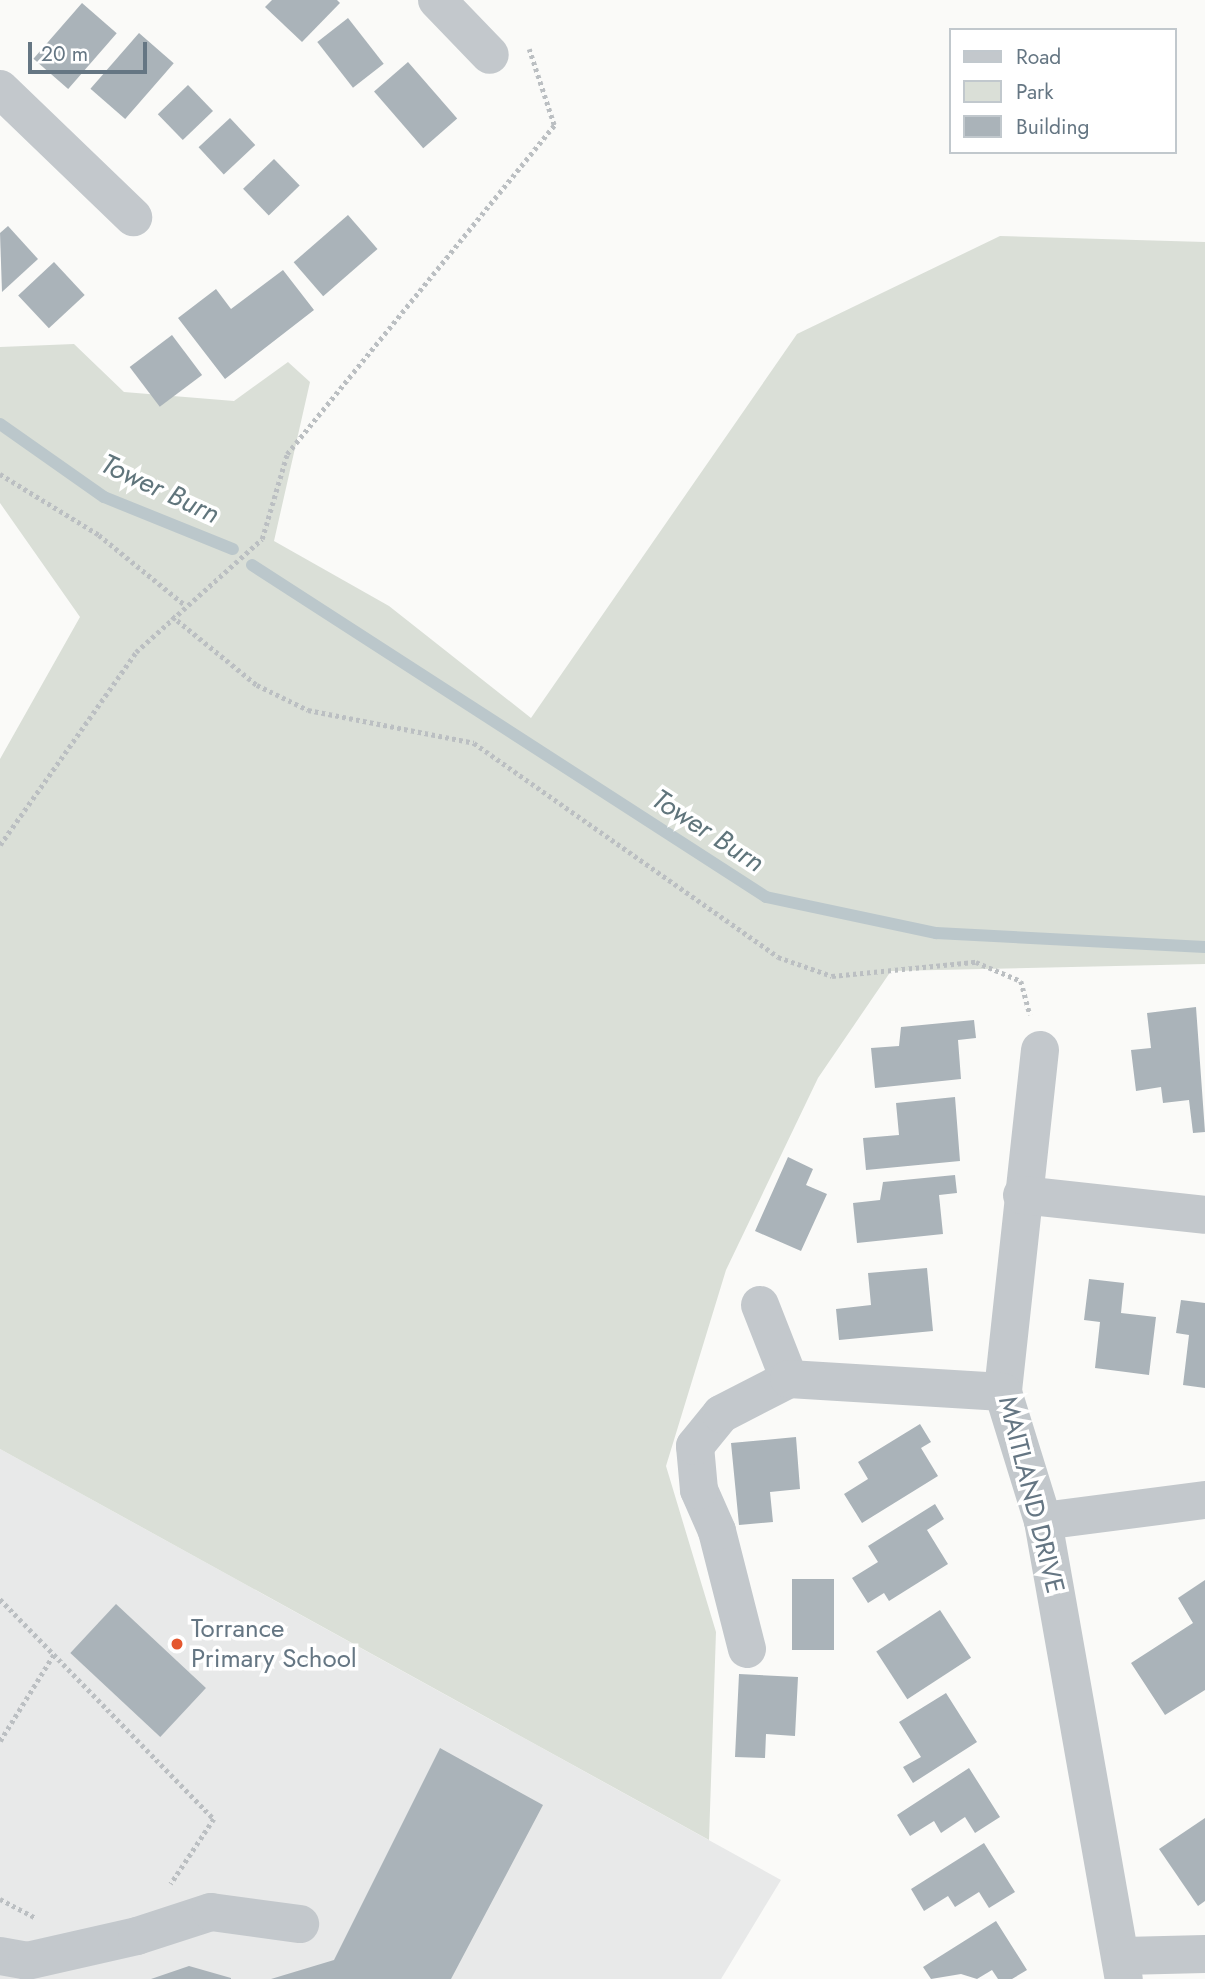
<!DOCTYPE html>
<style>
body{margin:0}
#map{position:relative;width:1205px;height:1979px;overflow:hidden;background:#fafaf8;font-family:Jost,sans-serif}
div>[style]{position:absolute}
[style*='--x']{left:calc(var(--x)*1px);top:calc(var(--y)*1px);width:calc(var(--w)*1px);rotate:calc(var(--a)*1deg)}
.built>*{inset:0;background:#e8e9e9}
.green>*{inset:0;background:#dadfd7}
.stream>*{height:12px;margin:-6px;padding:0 6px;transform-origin:6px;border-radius:6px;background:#bbc7cb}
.building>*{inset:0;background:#aab3b9;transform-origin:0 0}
.path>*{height:4.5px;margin-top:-2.25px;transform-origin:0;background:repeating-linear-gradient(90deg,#bbbfc2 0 3.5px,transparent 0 7px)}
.minor>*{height:38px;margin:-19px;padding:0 19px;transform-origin:19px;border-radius:19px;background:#c3c8cc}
.dots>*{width:19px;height:19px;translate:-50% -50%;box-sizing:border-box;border:4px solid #fff;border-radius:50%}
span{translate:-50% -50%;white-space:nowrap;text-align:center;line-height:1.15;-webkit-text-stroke:7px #fff;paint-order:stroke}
.street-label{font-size:26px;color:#657683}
.poi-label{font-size:26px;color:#657683}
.left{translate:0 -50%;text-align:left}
.water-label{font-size:28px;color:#60757c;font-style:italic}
.legend{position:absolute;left:949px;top:28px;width:228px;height:126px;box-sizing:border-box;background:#fff;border:2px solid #c1c8cd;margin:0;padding:9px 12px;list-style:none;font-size:21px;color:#657683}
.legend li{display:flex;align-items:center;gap:14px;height:35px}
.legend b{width:35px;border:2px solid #c1c8cd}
.scale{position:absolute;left:28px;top:42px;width:119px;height:32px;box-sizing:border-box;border:4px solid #657683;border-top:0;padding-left:9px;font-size:21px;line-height:24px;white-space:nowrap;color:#657683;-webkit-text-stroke:5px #fff;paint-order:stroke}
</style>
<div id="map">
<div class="built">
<div style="clip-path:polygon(0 1449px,781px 1880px,721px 1979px,0 1979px)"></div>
</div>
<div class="green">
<div style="clip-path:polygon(1000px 236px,1205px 242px,1205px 964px,891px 971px,818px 1078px,726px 1270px,666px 1466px,716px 1632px,709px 1840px,0 1449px,0 759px,80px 617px,0 503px,0 347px,74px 344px,124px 392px,234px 401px,288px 362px,310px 382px,274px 541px,389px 606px,531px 718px,797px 334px)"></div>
</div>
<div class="stream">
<div style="--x:0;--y:424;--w:127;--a:35.1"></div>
<div style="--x:104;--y:497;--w:139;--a:22"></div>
<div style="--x:252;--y:565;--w:612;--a:32.86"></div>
<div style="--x:766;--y:897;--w:174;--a:12"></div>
<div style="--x:936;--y:933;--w:269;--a:3"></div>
</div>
<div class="building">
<div style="clip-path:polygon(272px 0,337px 0,340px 3px,302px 42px,265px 7px)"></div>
<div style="left:82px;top:3px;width:46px;height:74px;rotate:41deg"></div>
<div style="left:348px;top:18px;width:58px;height:39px;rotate:52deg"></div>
<div style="left:139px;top:33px;width:46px;height:74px;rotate:41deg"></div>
<div style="left:408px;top:62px;width:75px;height:45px;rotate:49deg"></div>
<div style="left:188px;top:85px;width:36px;height:42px;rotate:46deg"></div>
<div style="left:230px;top:118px;width:37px;height:43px;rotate:47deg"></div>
<div style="left:274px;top:159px;width:37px;height:43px;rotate:46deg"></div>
<div style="left:348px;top:215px;width:45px;height:72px;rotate:49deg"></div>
<div style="clip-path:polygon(8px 226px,38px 259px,2px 292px,0 233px)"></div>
<div style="left:54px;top:262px;width:45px;height:49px;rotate:47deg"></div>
<div style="clip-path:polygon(283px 270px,314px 310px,225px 379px,178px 318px,216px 289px,231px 309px)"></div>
<div style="left:172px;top:335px;width:50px;height:53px;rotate:53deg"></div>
<div style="clip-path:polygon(1196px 1007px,1205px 1132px,1193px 1133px,1189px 1100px,1163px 1103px,1161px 1087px,1136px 1091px,1131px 1050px,1151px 1048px,1147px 1013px)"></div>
<div style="clip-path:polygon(974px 1020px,976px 1038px,958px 1040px,961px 1079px,875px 1088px,871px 1048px,899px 1046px,901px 1027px)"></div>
<div style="clip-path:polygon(955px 1097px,960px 1161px,866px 1170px,863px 1138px,899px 1135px,896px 1103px)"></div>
<div style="clip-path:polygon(788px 1157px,813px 1169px,806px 1185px,827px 1194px,801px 1251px,755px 1231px)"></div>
<div style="clip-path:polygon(955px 1175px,957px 1193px,939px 1195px,943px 1234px,857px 1243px,853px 1203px,880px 1200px,883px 1182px)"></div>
<div style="clip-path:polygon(927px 1268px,933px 1331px,839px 1340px,836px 1309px,871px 1305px,868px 1273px)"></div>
<div style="clip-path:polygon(1089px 1279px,1124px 1283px,1121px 1313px,1156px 1317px,1149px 1375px,1095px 1368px,1100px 1322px,1084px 1320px)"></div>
<div style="clip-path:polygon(1181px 1300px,1205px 1303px,1205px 1388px,1183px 1385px,1189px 1335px,1176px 1333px)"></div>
<div style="clip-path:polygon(920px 1424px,931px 1442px,921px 1448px,938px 1476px,862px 1523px,844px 1494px,868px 1479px,858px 1462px)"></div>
<div style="clip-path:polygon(796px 1437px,800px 1489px,770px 1492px,773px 1522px,739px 1525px,731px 1443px)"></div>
<div style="clip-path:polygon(935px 1504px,944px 1519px,927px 1530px,948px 1564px,889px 1601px,884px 1593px,868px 1603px,852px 1578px,878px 1562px,868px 1546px)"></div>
<div style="left:792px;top:1579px;width:42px;height:71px"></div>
<div style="clip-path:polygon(1205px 1580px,1205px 1690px,1165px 1715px,1131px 1663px,1193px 1623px,1178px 1598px)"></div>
<div style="left:116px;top:1604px;width:123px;height:67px;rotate:43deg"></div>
<div style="left:940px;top:1610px;width:57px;height:76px;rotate:57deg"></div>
<div style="clip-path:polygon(739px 1674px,798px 1677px,795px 1736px,766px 1734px,765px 1758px,735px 1757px)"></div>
<div style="clip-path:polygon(946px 1693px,977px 1742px,913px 1783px,903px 1767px,921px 1757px,899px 1722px)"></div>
<div style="clip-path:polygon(440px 1748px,543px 1805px,451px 1979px,271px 1979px,334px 1960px)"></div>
<div style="clip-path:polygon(969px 1768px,1000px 1817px,975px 1833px,965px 1817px,941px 1833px,934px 1821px,910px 1836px,897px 1815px)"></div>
<div style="clip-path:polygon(1205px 1818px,1205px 1901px,1198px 1906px,1159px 1849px)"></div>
<div style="clip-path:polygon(984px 1843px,1015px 1892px,989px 1908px,979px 1892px,955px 1907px,948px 1896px,924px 1911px,911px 1889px)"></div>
<div style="clip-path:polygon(996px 1921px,1027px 1970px,1012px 1979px,998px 1979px,992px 1970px,977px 1979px,961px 1974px,931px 1979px,923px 1967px)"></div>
<div style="clip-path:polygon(189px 1966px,231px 1978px,231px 1979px,151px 1979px)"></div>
</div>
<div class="path">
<div style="--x:0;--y:474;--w:116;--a:31.6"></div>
<div style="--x:99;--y:535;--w:109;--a:39.1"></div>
<div style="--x:172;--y:616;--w:109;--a:39.1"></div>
<div style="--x:257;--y:685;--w:57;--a:26.1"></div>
<div style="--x:308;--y:710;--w:169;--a:11.2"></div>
<div style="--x:474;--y:743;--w:372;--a:35.1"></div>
<div style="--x:778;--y:957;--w:57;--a:19.4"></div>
<div style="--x:832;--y:976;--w:145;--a:-5.6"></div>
<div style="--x:976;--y:962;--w:49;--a:22.9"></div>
<div style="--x:1021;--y:981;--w:35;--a:75"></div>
<div style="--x:0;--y:845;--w:236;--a:-54.8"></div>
<div style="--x:136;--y:652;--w:169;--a:-41.9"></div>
<div style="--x:262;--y:539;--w:89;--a:-73.6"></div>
<div style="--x:287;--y:454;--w:424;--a:-50.9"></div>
<div style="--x:554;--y:125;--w:80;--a:-108.2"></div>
<div style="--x:0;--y:1599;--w:307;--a:45.8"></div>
<div style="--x:214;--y:1819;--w:78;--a:123.5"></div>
<div style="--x:0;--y:1741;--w:102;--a:-58.2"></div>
<div style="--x:0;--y:1899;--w:41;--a:27.8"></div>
</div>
<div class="minor">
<div style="--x:437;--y:0;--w:76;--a:46.1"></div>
<div style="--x:0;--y:89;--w:185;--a:43.9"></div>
<div style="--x:1040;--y:1050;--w:344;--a:96.2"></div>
<div style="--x:1003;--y:1392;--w:135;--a:72.8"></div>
<div style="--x:1043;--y:1521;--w:465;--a:80"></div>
<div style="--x:1022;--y:1195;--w:184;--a:6.2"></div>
<div style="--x:760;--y:1305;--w:79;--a:68.6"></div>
<div style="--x:1043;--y:1521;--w:163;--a:-7.4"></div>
<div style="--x:747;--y:1649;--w:122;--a:-104.3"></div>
<div style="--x:717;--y:1531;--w:45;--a:-113.7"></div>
<div style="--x:699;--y:1490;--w:44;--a:-95.2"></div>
<div style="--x:695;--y:1446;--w:41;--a:-50.9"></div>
<div style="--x:721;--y:1414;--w:76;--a:-27.2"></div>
<div style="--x:789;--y:1379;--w:214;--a:3.5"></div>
<div style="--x:0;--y:1956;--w:27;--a:10"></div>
<div style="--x:27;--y:1961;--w:113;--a:-12.8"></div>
<div style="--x:137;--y:1936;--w:78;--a:-18"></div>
<div style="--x:211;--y:1912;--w:90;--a:7.7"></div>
<div style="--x:1124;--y:1956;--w:81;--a:-1.4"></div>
</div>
<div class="dots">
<div style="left:177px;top:1644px;background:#e4572e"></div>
</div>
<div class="street-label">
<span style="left:1031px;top:1495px;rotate:76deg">MAITLAND DRIVE</span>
</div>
<div class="poi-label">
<span class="left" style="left:191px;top:1644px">Torrance<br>Primary School</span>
</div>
<div class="water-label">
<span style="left:160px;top:489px;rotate:25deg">Tower Burn</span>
<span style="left:708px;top:831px;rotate:33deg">Tower Burn</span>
</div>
<ul class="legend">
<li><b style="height:9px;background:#c3c8cc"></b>Road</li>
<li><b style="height:19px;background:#dadfd7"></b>Park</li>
<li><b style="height:19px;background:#aab3b9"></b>Building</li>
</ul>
<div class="scale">20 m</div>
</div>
